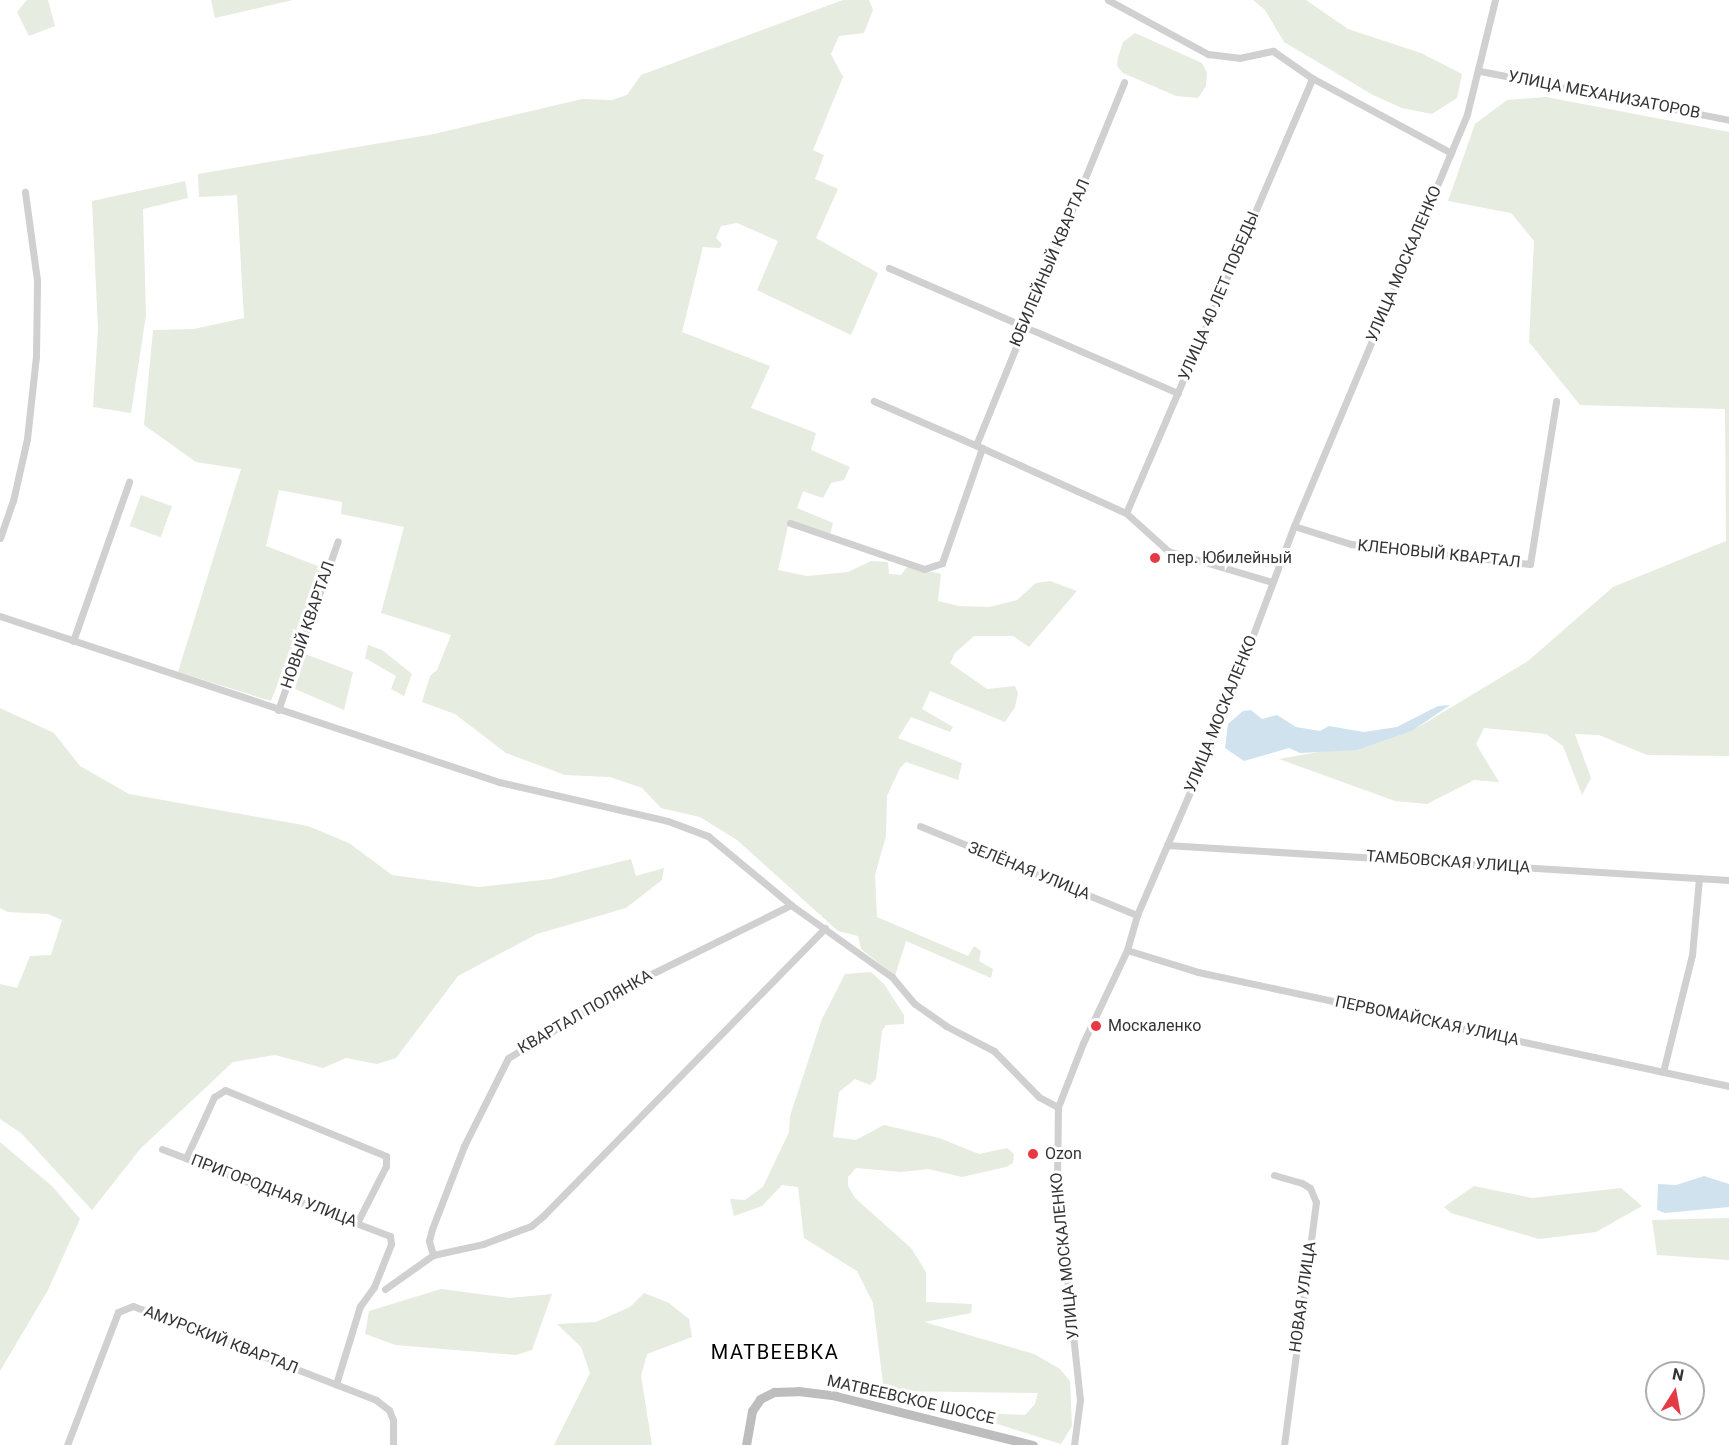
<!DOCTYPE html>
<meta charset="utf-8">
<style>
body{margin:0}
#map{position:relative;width:1729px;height:1445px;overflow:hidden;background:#fff;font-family:Roboto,sans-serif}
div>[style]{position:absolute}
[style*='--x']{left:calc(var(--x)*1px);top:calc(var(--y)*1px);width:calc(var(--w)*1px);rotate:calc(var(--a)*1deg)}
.green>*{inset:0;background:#e6ecdf;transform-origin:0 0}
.water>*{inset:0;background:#cfe2ee}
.minor>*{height:7px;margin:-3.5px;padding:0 3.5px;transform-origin:3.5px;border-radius:3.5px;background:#d0d0d0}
.secondary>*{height:9px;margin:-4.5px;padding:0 4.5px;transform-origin:4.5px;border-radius:4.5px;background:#bdbdbd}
.dots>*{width:16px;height:16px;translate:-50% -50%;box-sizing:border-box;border:3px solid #fff;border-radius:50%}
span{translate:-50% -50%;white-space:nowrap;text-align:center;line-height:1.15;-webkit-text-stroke:6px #fff;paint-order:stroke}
.street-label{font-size:16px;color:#333}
.poi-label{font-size:16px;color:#333}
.left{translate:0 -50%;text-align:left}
.quarter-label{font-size:20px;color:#000;letter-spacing:1.5px}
.north{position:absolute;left:1645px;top:1361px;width:60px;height:60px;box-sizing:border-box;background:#fff;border:2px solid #adadad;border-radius:50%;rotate:11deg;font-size:16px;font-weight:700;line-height:24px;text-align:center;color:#333}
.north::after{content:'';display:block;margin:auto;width:21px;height:27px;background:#e63946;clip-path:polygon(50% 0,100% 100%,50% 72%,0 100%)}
</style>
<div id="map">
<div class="green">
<div style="clip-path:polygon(27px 0,48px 0,55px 26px,29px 36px,17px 12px)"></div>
<div style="clip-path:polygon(211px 0,293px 0,215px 18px)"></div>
<div style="clip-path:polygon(843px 0,869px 0,873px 10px,864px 33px,839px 36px,831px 54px,843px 77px,813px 150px,824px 155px,815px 179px,838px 189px,816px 238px,878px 273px,851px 335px,757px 290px,778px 241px,737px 223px,721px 226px,716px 238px,722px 244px,720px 248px,703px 247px,682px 332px,770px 366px,751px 408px,816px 433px,811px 450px,850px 467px,844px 480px,831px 483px,823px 498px,803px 491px,797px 508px,833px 523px,830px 535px,789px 522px,778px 570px,807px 576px,848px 572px,871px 561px,888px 562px,889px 574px,901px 575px,908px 566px,941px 574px,938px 601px,959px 606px,989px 607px,1017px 600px,1036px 583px,1050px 581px,1077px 591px,1029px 647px,1013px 636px,974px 636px,955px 653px,950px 663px,987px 689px,1015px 686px,1018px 693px,1015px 707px,1005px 722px,930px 691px,922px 709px,953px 727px,950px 732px,911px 717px,898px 738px,962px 763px,958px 780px,906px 762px,900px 768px,887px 796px,886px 836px,875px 875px,877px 917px,968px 956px,974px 946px,981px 951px,979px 961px,993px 969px,991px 978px,906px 941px,895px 976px,861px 949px,858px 936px,838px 931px,737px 840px,700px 817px,661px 808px,642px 788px,610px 777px,565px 775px,506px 753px,455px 714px,422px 702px,430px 676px,437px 670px,451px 635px,381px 613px,404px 527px,341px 514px,342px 502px,279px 490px,266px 546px,323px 568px,271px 701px,178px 672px,241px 469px,196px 462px,144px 425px,153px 330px,194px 329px,244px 318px,237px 195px,199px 197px,198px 174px,434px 134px,582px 99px,612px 100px,627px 95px,641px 75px)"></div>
<div style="clip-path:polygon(1253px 0,1306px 0,1348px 29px,1421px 53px,1462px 74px,1457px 98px,1432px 114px,1402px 108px,1373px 95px,1284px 42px,1265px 10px)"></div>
<div style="clip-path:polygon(1135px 33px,1202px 63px,1207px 73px,1206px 86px,1198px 98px,1176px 96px,1123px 73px,1117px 66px,1118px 57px,1123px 42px)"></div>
<div style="clip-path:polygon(1546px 97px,1729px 132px,1729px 756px,1647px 755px,1599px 735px,1575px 734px,1591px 778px,1582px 795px,1563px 746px,1546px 734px,1484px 728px,1476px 744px,1499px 782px,1474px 780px,1427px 804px,1395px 801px,1279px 759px,1335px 749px,1358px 750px,1412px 731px,1528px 661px,1613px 587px,1726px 541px,1725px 409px,1580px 405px,1529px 342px,1534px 241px,1511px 213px,1448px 201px,1475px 124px,1507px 100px)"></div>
<div style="clip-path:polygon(185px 181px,188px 198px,143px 209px,146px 315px,131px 413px,93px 407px,98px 329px,92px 201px)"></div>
<div style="left:141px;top:495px;width:33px;height:33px;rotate:20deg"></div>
<div style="clip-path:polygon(368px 645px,382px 650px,412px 674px,404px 696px,391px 689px,396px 676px,365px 658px)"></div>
<div style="clip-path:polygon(305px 654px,353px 672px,344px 710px,295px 689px)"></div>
<div style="clip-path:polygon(0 708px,54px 733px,80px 766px,129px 794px,308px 826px,349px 843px,392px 875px,479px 887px,551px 879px,631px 859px,636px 876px,664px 868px,662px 880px,626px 908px,537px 934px,458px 976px,396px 1058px,377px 1064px,346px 1058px,323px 1068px,275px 1055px,233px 1062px,141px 1148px,92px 1210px,21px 1133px,0 1119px,0 984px,17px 988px,30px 956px,51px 955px,62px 920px,48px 914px,8px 912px,0 908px)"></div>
<div style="clip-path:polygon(871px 972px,884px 984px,904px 1015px,904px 1024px,886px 1025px,882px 1031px,876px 1079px,870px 1085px,855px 1079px,839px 1092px,833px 1137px,856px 1140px,884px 1125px,939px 1138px,979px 1154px,1007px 1148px,1014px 1154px,1013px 1163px,1006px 1167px,962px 1177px,928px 1169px,901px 1172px,856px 1168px,848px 1177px,848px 1186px,855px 1198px,911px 1248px,926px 1272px,926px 1302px,972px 1304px,971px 1313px,924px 1322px,1034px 1354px,1060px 1369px,1070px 1381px,1072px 1426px,1061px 1444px,959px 1412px,1025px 1415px,1035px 1404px,1038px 1393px,884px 1391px,873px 1303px,857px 1271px,804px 1238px,798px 1187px,782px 1185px,762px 1206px,734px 1216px,730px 1199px,745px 1200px,763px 1187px,789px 1132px,790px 1116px,822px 1019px,845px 974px)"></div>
<div style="clip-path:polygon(0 1142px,53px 1187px,80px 1219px,48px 1290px,0 1371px)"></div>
<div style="clip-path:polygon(1474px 1186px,1532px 1198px,1621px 1188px,1642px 1206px,1596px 1232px,1539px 1239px,1451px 1213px,1444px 1207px)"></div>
<div style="clip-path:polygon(1729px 1218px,1729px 1260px,1657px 1255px,1652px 1220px)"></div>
<div style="clip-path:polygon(441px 1289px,510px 1298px,552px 1294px,532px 1350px,516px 1355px,396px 1345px,365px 1334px,369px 1311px)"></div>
<div style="clip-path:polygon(644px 1293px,669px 1303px,689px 1319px,692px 1337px,647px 1354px,641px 1376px,652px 1445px,554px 1445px,590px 1373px,581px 1347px,557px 1324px,596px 1322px,630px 1307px)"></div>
</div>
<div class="water">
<div style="clip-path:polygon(1450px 705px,1412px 731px,1358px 750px,1300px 753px,1289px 748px,1244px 761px,1225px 748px,1228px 724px,1243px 711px,1251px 710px,1262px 719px,1277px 715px,1296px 727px,1320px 731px,1329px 726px,1364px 732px,1397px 727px,1438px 706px)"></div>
<div style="clip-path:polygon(1704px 1176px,1729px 1184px,1729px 1207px,1665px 1213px,1657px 1210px,1658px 1184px,1676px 1185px)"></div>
</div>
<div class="minor">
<div style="--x:1108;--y:0;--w:114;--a:28.4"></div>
<div style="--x:1208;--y:54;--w:31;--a:7"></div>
<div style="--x:1239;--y:58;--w:35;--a:-12"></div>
<div style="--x:1273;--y:51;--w:47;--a:34.7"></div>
<div style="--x:1312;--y:78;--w:158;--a:28.3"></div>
<div style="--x:1480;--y:71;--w:254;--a:11.1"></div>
<div style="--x:889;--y:268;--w:315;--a:23.4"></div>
<div style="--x:976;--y:445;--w:392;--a:-67.8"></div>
<div style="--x:982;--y:448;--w:158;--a:24.3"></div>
<div style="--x:1126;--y:513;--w:57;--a:42.1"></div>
<div style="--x:1168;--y:551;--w:109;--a:16.6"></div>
<div style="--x:1126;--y:513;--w:473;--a:-66.8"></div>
<div style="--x:790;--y:523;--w:142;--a:18.9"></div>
<div style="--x:924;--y:569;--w:19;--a:-18"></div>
<div style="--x:942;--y:563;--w:122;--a:-70.8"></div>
<div style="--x:982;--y:448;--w:118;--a:-156.5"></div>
<div style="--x:1294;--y:526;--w:60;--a:17.5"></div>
<div style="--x:1351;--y:544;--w:180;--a:6.4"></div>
<div style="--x:1530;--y:564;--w:165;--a:-80.9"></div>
<div style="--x:0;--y:538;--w:39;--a:-71"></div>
<div style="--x:13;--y:501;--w:64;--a:-77.3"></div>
<div style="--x:27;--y:439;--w:83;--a:-83.8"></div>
<div style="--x:36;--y:356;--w:76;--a:-89.2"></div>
<div style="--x:37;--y:280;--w:89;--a:-97.8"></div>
<div style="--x:0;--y:616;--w:526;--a:18.4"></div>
<div style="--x:499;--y:782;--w:173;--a:13"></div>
<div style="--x:668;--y:821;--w:43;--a:20.6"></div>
<div style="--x:708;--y:836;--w:108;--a:39.7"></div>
<div style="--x:791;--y:905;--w:124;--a:35.5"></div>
<div style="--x:892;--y:977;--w:35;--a:50"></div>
<div style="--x:915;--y:1004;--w:38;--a:35"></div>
<div style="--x:946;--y:1026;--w:54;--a:27.5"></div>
<div style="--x:994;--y:1051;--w:64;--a:45.6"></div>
<div style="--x:1039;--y:1097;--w:21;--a:28"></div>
<div style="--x:73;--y:641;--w:169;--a:-70.6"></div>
<div style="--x:278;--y:710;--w:179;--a:-70.5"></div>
<div style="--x:920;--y:826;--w:235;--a:22.3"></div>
<div style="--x:1167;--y:845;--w:563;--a:3.56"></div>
<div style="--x:1127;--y:950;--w:74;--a:17.2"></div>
<div style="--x:1198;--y:972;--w:543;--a:12.12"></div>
<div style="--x:1663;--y:1072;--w:121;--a:-76.1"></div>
<div style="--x:1692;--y:955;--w:77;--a:-84.8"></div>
<div style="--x:162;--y:1149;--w:244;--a:20.9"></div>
<div style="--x:390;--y:1236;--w:8;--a:83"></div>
<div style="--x:391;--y:1244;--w:46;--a:111.6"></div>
<div style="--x:374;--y:1287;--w:24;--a:126"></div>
<div style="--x:360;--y:1306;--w:82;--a:107.1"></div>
<div style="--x:186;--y:1158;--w:67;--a:-65.3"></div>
<div style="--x:214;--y:1097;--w:13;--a:-32"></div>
<div style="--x:225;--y:1090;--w:174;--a:22.3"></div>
<div style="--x:386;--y:1156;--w:10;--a:90"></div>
<div style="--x:386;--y:1166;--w:64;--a:117"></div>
<div style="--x:1274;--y:1175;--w:29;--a:16"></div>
<div style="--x:1302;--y:1183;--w:9;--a:32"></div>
<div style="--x:1310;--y:1188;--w:15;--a:67"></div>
<div style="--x:1316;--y:1202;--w:245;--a:97.5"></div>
<div style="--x:433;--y:1255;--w:15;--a:-106"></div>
<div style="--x:429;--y:1241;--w:12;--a:-76"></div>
<div style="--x:432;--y:1229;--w:89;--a:-68.9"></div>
<div style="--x:464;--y:1146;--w:98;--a:-63.4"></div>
<div style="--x:508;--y:1058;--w:139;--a:-31.2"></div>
<div style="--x:627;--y:986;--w:183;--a:-26.3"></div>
<div style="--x:385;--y:1289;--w:59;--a:-35.3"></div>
<div style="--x:433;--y:1255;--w:51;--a:-12.4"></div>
<div style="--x:483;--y:1244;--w:51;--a:-20.6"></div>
<div style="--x:531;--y:1226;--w:16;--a:-40"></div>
<div style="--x:543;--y:1216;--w:403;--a:-45.6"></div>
<div style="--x:67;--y:1445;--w:142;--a:-69"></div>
<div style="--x:118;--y:1312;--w:16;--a:-22"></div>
<div style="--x:133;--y:1306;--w:261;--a:21.1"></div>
<div style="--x:376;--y:1400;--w:16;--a:38"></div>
<div style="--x:389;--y:1410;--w:11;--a:68"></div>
<div style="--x:393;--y:1420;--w:25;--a:90"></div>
<div style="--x:1074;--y:1445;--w:45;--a:-82.4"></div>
<div style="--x:1080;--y:1400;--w:216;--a:-96.1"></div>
<div style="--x:1057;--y:1185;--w:78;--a:-89.3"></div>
<div style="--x:1058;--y:1107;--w:69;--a:-68.7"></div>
<div style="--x:1083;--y:1043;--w:103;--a:-64.7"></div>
<div style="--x:1127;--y:950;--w:36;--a:-74"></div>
<div style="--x:1137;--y:915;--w:212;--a:-66.7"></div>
<div style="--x:1221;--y:720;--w:207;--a:-69.4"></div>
<div style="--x:1294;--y:526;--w:447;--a:-67.2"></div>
<div style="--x:1467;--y:114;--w:117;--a:-76.2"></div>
</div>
<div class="secondary">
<div style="--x:746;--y:1445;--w:35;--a:-80"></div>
<div style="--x:752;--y:1411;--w:14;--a:-56"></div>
<div style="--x:760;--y:1399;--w:16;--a:-27"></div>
<div style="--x:774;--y:1392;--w:24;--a:-2"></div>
<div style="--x:798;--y:1391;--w:38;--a:7"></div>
<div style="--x:836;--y:1396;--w:203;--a:14"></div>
</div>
<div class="dots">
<div style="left:1155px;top:558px;background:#e63946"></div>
<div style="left:1096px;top:1026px;background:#e63946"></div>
<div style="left:1033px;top:1154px;background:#e63946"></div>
</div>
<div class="street-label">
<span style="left:1604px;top:95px;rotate:11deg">УЛИЦА МЕХАНИЗАТОРОВ</span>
<span style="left:1050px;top:263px;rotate:-67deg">ЮБИЛЕЙНЫЙ КВАРТАЛ</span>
<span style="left:1404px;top:264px;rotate:-67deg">УЛИЦА МОСКАЛЕНКО</span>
<span style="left:1219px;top:296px;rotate:-67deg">УЛИЦА 40 ЛЕТ ПОБЕДЫ</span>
<span style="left:1439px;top:554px;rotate:6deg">КЛЕНОВЫЙ КВАРТАЛ</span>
<span style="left:308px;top:625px;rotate:-71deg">НОВЫЙ КВАРТАЛ</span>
<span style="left:1221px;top:714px;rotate:-68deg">УЛИЦА МОСКАЛЕНКО</span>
<span style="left:1448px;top:862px;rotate:4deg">ТАМБОВСКАЯ УЛИЦА</span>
<span style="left:1029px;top:871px;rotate:22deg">ЗЕЛЁНАЯ УЛИЦА</span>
<span style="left:585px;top:1012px;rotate:-30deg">КВАРТАЛ ПОЛЯНКА</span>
<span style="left:1427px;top:1021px;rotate:12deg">ПЕРВОМАЙСКАЯ УЛИЦА</span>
<span style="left:274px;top:1191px;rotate:21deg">ПРИГОРОДНАЯ УЛИЦА</span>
<span style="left:1065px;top:1256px;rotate:-96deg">УЛИЦА МОСКАЛЕНКО</span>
<span style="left:1303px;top:1297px;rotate:-82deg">НОВАЯ УЛИЦА</span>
<span style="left:221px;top:1340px;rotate:21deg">АМУРСКИЙ КВАРТАЛ</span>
<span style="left:911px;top:1400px;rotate:13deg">МАТВЕЕВСКОЕ ШОССЕ</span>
</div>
<div class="poi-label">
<span class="left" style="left:1167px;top:558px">пер. Юбилейный</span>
<span class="left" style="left:1108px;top:1026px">Москаленко</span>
<span class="left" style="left:1045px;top:1154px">Ozon</span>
</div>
<div class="quarter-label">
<span style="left:775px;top:1352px">МАТВЕЕВКА</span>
</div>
<div class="north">N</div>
</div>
